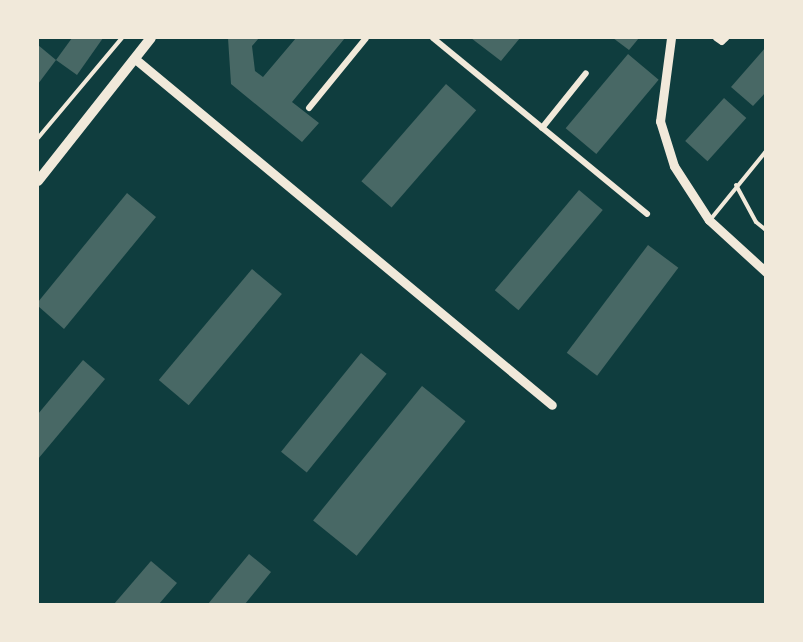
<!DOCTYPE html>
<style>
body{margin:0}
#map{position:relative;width:803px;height:642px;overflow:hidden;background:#0f3d3e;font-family:"Fira Sans",sans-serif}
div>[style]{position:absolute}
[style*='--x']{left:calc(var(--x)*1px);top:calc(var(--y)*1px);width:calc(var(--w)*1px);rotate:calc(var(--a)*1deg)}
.building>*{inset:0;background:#486865;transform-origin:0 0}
.service>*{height:4px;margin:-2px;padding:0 2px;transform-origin:2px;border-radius:2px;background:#f1e9da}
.minor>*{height:6px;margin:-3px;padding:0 3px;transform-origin:3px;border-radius:3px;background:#f1e9da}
.tertiary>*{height:9px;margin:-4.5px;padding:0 4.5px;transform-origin:4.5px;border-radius:4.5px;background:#f1e9da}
.secondary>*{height:10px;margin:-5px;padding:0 5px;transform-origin:5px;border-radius:5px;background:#f1e9da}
span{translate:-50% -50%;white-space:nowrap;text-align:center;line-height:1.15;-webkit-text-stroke:5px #f1e9da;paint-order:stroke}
.frame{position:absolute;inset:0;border:39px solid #f1e9da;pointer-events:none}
</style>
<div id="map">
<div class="building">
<div style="clip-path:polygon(72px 38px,103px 38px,77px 75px,56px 60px)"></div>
<div style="clip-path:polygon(228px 38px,259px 38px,252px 46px,255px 71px,263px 77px,296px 38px,345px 38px,292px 102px,319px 123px,302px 142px,231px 84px)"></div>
<div style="clip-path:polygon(471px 38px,520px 38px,501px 61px)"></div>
<div style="clip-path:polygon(613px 38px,639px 38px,629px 50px)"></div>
<div style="clip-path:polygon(38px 45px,56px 60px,38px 84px)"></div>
<div style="clip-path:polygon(766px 47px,766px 92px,753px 106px,731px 87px)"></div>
<div style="left:628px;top:54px;width:40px;height:97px;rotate:40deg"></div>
<div style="left:446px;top:84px;width:40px;height:129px;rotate:41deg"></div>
<div style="left:724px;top:98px;width:30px;height:58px;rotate:42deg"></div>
<div style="left:579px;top:190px;width:31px;height:131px;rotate:40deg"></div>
<div style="clip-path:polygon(127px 193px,156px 217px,64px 329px,38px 306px,38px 302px)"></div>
<div style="left:648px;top:245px;width:38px;height:135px;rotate:37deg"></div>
<div style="left:252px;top:269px;width:39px;height:145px;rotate:40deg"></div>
<div style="left:361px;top:353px;width:33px;height:127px;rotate:39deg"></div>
<div style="clip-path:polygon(83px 360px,105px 379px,38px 459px,38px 414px)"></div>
<div style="left:422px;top:386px;width:56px;height:173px;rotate:39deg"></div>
<div style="clip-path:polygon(249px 554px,271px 572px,245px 604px,208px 604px)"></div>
<div style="clip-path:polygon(151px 561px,177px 583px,159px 604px,114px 604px)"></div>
</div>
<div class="service">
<div style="--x:38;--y:138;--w:131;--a:-50"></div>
<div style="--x:736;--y:185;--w:42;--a:61.6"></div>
<div style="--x:756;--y:222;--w:13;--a:39"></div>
<div style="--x:710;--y:220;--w:89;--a:-50.9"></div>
</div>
<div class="minor">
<div style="--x:433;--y:38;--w:277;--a:39.4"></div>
<div style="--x:716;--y:38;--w:7;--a:34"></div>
<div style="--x:722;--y:42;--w:6;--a:-45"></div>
<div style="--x:309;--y:108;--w:90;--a:-50.8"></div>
<div style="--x:542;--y:128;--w:70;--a:-51.3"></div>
</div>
<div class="tertiary">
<div style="--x:671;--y:38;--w:84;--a:97.5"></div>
<div style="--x:660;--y:121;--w:47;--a:72.7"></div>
<div style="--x:674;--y:166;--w:64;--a:57.1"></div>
<div style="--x:709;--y:220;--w:77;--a:42.4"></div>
<div style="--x:134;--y:58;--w:543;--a:39.7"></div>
</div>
<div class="secondary">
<div style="--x:38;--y:181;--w:182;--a:-51.7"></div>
</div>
<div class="frame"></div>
</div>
